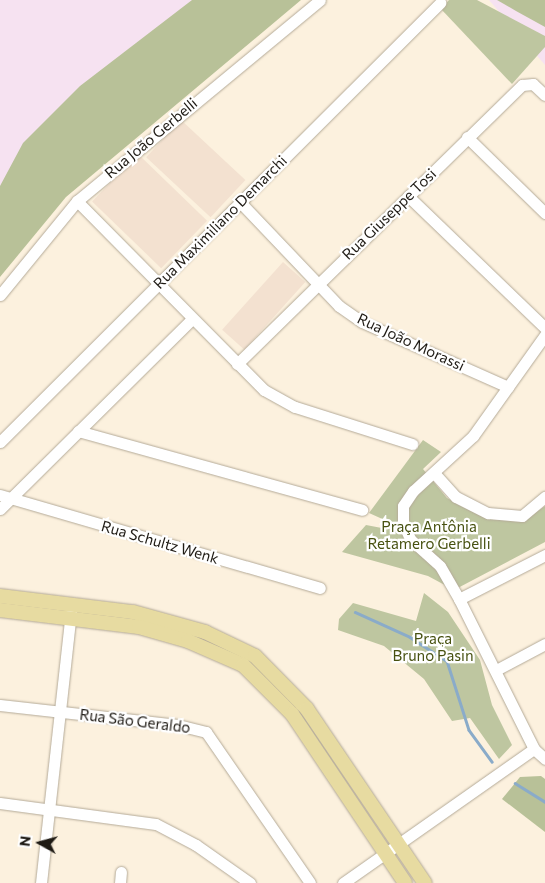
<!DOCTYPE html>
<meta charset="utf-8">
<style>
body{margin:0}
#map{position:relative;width:545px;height:883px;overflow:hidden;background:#fcf1de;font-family:Commissioner,sans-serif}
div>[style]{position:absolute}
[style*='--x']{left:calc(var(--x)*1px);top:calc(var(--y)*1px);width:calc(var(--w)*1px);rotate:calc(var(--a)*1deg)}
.industrial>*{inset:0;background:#f6e2f1}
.education>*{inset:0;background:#f3e1d0;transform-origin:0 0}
.green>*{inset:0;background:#bec6a0}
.forest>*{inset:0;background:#b8c198}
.stream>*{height:2.5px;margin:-1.25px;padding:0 1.25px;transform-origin:1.25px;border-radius:1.25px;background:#8aabc9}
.roads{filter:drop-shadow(0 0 1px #b4aa98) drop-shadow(0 0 1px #b4aa98)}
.minor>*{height:11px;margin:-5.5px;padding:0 5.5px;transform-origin:5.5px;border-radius:5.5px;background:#fff}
.major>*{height:14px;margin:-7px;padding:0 7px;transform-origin:7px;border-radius:7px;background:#e7dba1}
span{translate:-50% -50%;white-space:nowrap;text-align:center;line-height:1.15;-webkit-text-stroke:4.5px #fff;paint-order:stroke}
.street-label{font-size:15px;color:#1e1a14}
.park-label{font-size:15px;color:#475110}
.north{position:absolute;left:15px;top:818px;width:50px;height:50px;-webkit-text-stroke:4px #fff;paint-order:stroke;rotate:277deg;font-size:14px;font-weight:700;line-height:20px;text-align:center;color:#1e1a14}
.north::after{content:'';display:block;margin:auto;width:18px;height:22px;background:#1e1a14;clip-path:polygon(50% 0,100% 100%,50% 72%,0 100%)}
</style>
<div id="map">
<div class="industrial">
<div style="clip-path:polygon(0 0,261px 0,0 247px)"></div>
<div style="clip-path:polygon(489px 0,545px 0,545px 65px)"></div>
</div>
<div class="education">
<div style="left:181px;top:120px;width:88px;height:51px;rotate:43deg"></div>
<div style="left:138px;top:154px;width:96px;height:66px;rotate:44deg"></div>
<div style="left:283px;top:262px;width:30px;height:91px;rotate:42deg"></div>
</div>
<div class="green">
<div style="clip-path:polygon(449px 0,477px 0,545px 36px,545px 47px,512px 84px,441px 9px)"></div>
<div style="clip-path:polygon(423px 440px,441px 452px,423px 469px,447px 498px,485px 518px,498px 520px,529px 517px,545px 506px,545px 542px,454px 590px,428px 576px,342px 552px,366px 525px,387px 529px,389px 522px,369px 513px)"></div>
<div style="clip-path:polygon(424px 593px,448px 612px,480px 660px,492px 705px,512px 745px,499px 759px,470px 718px,452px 721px,424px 679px,384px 646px,338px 630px,339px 619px,353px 603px,416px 621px)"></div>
</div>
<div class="forest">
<div style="clip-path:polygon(192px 0,301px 0,66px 197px,0 277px,0 186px,23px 143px,80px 86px)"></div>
<div style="clip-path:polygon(497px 0,545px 0,545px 27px,516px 11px)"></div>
<div style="clip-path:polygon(541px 776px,545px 779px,545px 832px,502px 799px,520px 777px)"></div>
</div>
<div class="stream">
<div style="--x:355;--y:612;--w:60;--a:24.4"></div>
<div style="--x:410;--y:637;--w:44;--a:33"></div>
<div style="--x:447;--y:661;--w:72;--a:72.3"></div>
<div style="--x:469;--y:730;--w:39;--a:54"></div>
<div style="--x:515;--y:783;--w:36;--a:32"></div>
</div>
<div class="roads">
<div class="minor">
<div style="--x:467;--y:137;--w:109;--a:44.3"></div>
<div style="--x:408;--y:196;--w:190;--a:43.9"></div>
<div style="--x:77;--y:201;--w:266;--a:45.3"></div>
<div style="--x:264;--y:390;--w:35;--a:29"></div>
<div style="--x:295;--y:407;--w:123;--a:17.5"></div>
<div style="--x:239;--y:201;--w:145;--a:46.4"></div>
<div style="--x:339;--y:306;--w:28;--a:35"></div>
<div style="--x:362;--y:322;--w:160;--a:24"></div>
<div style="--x:0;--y:295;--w:122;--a:-50.7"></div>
<div style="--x:77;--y:201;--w:315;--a:-39.6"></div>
<div style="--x:545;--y:335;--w:124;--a:125.5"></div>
<div style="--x:473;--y:436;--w:81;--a:137.5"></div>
<div style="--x:413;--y:491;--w:18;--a:124"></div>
<div style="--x:403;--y:506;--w:17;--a:90"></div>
<div style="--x:403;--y:523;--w:17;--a:66"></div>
<div style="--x:410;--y:539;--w:40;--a:42"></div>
<div style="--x:440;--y:566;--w:38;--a:60"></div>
<div style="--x:459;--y:599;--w:168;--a:63.4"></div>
<div style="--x:534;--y:749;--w:15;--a:42"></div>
<div style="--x:237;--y:364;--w:399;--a:-44.4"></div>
<div style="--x:522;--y:85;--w:11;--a:-5"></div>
<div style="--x:533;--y:84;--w:16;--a:43"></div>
<div style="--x:78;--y:431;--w:295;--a:15.5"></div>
<div style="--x:0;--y:442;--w:622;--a:-44.93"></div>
<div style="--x:435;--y:474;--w:31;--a:48"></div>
<div style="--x:456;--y:497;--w:36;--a:27"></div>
<div style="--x:488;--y:513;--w:34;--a:5"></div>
<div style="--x:522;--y:516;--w:30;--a:-40"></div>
<div style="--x:0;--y:495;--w:333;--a:16.2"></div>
<div style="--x:0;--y:509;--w:267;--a:-44.7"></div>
<div style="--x:459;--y:599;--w:97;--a:-27.1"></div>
<div style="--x:498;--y:669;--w:53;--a:-28"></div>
<div style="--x:0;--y:705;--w:179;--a:6.4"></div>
<div style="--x:178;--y:725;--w:29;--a:14"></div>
<div style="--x:206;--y:732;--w:183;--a:55.4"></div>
<div style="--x:0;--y:803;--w:157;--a:7.7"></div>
<div style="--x:156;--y:824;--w:45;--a:27.7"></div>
<div style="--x:196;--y:845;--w:66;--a:35.1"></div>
<div style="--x:41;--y:883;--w:274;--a:-83.7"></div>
<div style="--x:120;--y:883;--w:11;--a:-85"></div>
<div style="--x:343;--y:883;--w:233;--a:-35.1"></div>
</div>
<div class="major">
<div style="--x:0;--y:596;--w:134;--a:6.9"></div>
<div style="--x:133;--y:612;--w:75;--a:15.5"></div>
<div style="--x:205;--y:632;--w:55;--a:25.6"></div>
<div style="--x:255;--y:656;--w:74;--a:45.5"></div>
<div style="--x:307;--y:709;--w:210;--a:55.9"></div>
<div style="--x:0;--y:610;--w:140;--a:7"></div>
<div style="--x:139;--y:627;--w:51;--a:15.9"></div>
<div style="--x:188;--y:641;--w:60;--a:23.6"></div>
<div style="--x:243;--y:665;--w:69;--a:45"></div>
<div style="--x:292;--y:714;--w:203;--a:56.2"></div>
</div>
</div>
<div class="street-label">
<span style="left:151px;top:138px;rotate:-40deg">Rua João Gerbelli</span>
<span style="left:389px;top:214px;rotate:-44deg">Rua Giuseppe Tosi</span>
<span style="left:220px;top:222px;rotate:-45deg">Rua Maximiliano Demarchi</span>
<span style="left:411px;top:342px;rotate:25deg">Rua João Morassi</span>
<span style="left:160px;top:542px;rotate:16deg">Rua Schultz Wenk</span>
<span style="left:135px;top:721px;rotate:7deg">Rua São Geraldo</span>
</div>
<div class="park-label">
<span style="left:429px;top:535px">Praça Antônia<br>Retamero Gerbelli</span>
<span style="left:433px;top:647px">Praça<br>Bruno Pasin</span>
</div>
<div class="north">N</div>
</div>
